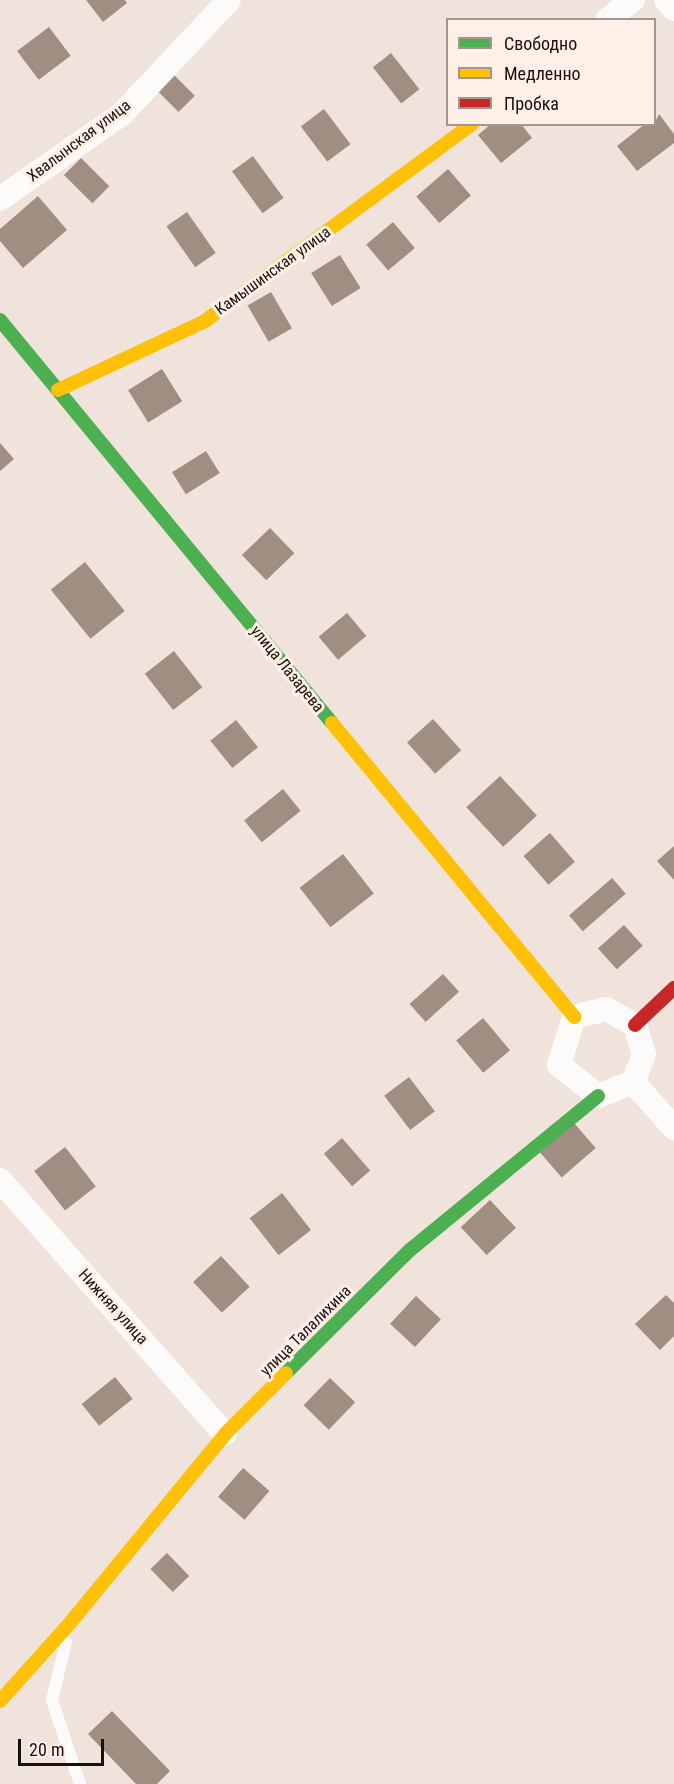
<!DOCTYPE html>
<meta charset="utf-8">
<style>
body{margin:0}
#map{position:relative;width:674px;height:1784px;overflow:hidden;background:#f0e3db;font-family:"Roboto Condensed",sans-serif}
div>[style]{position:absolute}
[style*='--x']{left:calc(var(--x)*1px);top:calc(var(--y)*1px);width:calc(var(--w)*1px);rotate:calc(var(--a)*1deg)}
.building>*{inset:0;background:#9f8e81;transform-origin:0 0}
.lane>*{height:12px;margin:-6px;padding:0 6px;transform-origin:6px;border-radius:6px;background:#fdfbfa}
.street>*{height:24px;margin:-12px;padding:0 12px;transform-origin:12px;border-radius:12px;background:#fdfbfa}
.fast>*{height:14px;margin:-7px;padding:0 7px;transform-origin:7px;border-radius:7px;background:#4caf50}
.slow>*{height:14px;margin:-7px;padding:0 7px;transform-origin:7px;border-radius:7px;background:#ffc107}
.jam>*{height:14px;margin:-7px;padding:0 7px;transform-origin:7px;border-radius:7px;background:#c62828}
span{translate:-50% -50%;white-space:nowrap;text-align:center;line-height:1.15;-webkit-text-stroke:6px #fff0e7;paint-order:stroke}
.street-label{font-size:16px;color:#18100b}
.legend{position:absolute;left:446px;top:18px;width:210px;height:108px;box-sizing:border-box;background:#fff0e7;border:2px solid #a3968f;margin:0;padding:8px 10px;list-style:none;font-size:18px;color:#18100b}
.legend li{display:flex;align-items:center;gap:12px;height:30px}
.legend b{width:30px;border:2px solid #a3968f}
.scale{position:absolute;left:18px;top:1739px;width:86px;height:27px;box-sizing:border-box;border:3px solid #18100b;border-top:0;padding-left:8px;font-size:18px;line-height:21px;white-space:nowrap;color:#18100b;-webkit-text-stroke:4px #fff0e7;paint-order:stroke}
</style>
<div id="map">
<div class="building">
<div style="clip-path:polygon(86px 0,125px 0,127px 3px,103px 22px)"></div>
<div style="left:49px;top:27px;width:36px;height:40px;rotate:53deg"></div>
<div style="left:391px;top:53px;width:46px;height:23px;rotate:52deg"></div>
<div style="left:170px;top:71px;width:35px;height:23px;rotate:45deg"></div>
<div style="left:324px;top:109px;width:44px;height:29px;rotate:53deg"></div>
<div style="clip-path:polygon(659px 114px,674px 134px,674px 143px,637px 171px,617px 146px,645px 124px,654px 124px)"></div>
<div style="clip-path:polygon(491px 124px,521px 124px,532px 138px,501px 163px,478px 135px)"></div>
<div style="left:253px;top:156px;width:52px;height:26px;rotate:54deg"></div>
<div style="left:81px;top:158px;width:40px;height:24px;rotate:45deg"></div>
<div style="left:448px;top:169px;width:35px;height:42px;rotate:49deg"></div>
<div style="clip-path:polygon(38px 196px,67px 230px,23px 268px,0 241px,0 229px)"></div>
<div style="left:187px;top:212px;width:50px;height:25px;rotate:55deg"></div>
<div style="left:393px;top:222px;width:34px;height:35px;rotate:50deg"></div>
<div style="left:340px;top:255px;width:39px;height:34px;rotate:58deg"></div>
<div style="left:271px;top:292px;width:42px;height:27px;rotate:60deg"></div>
<div style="left:162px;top:369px;width:38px;height:40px;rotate:58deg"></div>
<div style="clip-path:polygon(0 443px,14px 459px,0 471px)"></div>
<div style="left:206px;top:451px;width:26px;height:40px;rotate:58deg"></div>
<div style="left:270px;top:528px;width:35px;height:39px;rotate:46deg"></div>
<div style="left:85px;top:562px;width:63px;height:44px;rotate:51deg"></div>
<div style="left:347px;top:613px;width:30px;height:37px;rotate:50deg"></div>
<div style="left:174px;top:651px;width:46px;height:37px;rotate:52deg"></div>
<div style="left:433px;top:719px;width:42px;height:35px;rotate:48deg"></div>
<div style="left:236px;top:720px;width:35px;height:33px;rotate:51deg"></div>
<div style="left:500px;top:776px;width:54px;height:46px;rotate:47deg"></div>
<div style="left:283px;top:789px;width:28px;height:50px;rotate:51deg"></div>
<div style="left:550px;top:833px;width:38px;height:35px;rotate:49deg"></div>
<div style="clip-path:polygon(674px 846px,674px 880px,657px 861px)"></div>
<div style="left:343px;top:854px;width:50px;height:55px;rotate:52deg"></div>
<div style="left:612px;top:878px;width:21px;height:57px;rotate:49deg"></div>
<div style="left:624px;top:925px;width:28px;height:35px;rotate:48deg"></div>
<div style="left:443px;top:974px;width:24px;height:45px;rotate:48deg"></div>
<div style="left:483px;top:1018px;width:42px;height:35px;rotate:50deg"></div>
<div style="left:409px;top:1077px;width:43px;height:31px;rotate:53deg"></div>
<div style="left:574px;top:1123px;width:33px;height:45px;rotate:49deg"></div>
<div style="left:342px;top:1138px;width:43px;height:24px;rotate:49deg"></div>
<div style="left:65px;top:1147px;width:50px;height:39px;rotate:52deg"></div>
<div style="left:282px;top:1193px;width:47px;height:41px;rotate:52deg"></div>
<div style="left:490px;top:1200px;width:38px;height:40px;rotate:47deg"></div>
<div style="left:221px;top:1256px;width:42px;height:38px;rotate:47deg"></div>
<div style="clip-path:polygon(666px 1295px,674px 1303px,674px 1336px,660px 1350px,635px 1324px)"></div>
<div style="left:416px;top:1296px;width:34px;height:38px;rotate:43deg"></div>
<div style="left:115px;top:1377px;width:28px;height:43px;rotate:51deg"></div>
<div style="left:330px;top:1378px;width:35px;height:38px;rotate:44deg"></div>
<div style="left:243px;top:1468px;width:35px;height:38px;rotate:41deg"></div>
<div style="left:167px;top:1553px;width:32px;height:23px;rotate:46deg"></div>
<div style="clip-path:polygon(112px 1711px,170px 1771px,157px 1784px,136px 1784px,88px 1734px)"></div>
</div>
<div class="lane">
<div style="--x:66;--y:1642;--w:60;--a:103.6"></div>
<div style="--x:52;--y:1700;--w:89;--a:71.6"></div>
</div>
<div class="street">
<div style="--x:666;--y:0;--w:12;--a:48"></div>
<div style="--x:607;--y:20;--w:33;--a:-38"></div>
<div style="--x:0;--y:199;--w:149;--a:-34.9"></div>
<div style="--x:122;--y:114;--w:156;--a:-46.8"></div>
<div style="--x:606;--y:1009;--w:33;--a:29"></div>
<div style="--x:635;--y:1025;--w:30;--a:73"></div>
<div style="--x:644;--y:1054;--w:30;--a:111"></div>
<div style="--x:633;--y:1082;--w:38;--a:158"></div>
<div style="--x:598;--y:1096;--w:50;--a:-141.5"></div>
<div style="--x:559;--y:1065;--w:50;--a:-72.6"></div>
<div style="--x:574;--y:1017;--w:33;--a:-14"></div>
<div style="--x:633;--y:1082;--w:62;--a:48.3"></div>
<div style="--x:0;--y:1180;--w:339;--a:48.5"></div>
</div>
<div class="fast">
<div style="--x:0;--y:320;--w:522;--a:50.52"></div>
<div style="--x:286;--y:1373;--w:175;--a:-44.8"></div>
<div style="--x:410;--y:1250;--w:243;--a:-39.3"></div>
</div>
<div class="slow">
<div style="--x:58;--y:390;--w:162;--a:-25.1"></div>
<div style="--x:205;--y:321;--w:332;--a:-36.4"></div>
<div style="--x:332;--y:723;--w:381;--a:50.5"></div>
<div style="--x:0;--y:1701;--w:105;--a:-48.1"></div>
<div style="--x:70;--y:1623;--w:244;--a:-50.6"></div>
<div style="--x:225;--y:1434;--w:86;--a:-45"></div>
</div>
<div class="jam">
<div style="--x:635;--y:1025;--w:54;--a:-43.5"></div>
</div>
<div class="street-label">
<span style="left:79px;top:141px;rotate:-37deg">Хвалынская улица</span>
<span style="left:273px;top:271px;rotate:-36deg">Камышинская улица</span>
<span style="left:287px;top:669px;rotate:51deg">улица Лазарева</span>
<span style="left:113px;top:1307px;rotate:48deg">Нижняя улица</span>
<span style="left:306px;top:1331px;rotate:-45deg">улица Талалихина</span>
</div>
<ul class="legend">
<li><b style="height:8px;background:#4caf50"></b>Свободно</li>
<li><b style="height:8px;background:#ffc107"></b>Медленно</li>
<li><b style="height:8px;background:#c62828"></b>Пробка</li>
</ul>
<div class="scale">20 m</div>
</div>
